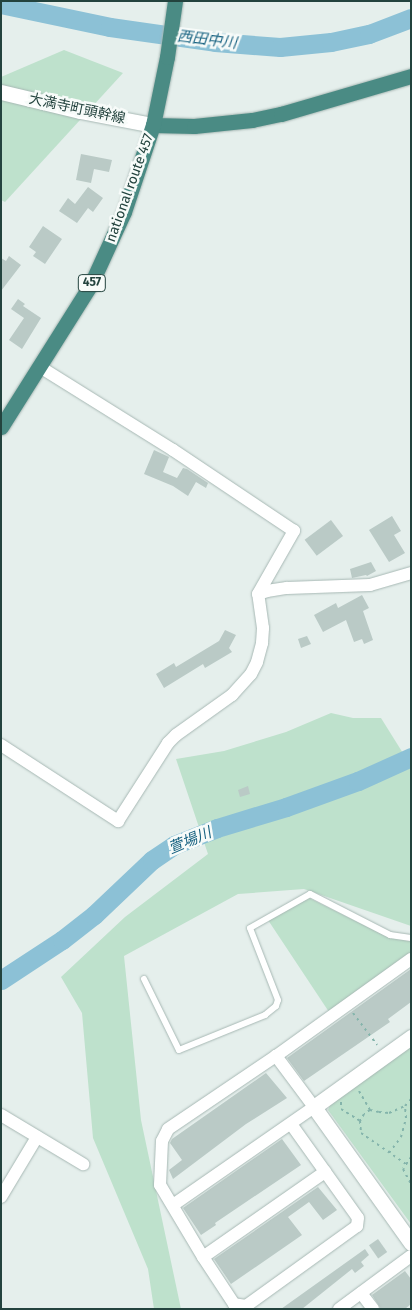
<!DOCTYPE html>
<meta charset="utf-8">
<style>
body{margin:0}
#map{position:relative;width:412px;height:1310px;overflow:hidden;background:#e5efec;font-family:"Fira Sans","Noto Sans JP",sans-serif}
div>[style]{position:absolute}
[style*='--x']{left:calc(var(--x)*1px);top:calc(var(--y)*1px);width:calc(var(--w)*1px);rotate:calc(var(--a)*1deg)}
.green>*{inset:0;background:#bee1cc}
.river>*{height:19px;margin:-9.5px;padding:0 9.5px;transform-origin:9.5px;border-radius:9.5px;background:#8cc1d6}
.building>*{inset:0;background:#bacac6;transform-origin:0 0}
.path>*{height:2px;margin-top:-1px;transform-origin:0;background:repeating-linear-gradient(90deg,#84b4ab 0 2.5px,transparent 0 6.5px)}
.roads{filter:drop-shadow(0 0 1px #a7b8b4) drop-shadow(0 0 1px #a7b8b4)}
.service>*{height:6px;margin:-3px;padding:0 3px;transform-origin:3px;border-radius:3px;background:#fff}
.minor>*{height:12px;margin:-6px;padding:0 6px;transform-origin:6px;border-radius:6px;background:#fff}
.tertiary>*{height:15px;margin:-7.5px;padding:0 7.5px;transform-origin:7.5px;border-radius:7.5px;background:#fff}
.trunk>*{height:15px;margin:-7.5px;padding:0 7.5px;transform-origin:7.5px;border-radius:7.5px;background:#4a8b84}
span{translate:-50% -50%;white-space:nowrap;text-align:center;line-height:1.15;-webkit-text-stroke:5px #f7fbf9;paint-order:stroke}
.shield-label span{padding:1px 4px;background:#f7fbf9;border:1px solid;border-radius:4px;-webkit-text-stroke-width:0}
.shield-label{font-size:12px;color:#23433e;font-weight:700}
.street-label{font-size:14px;color:#23433e}
.water-label{font-size:15px;color:#196382;font-style:italic}
.frame{position:absolute;inset:0;border:2px solid #23433e;pointer-events:none}
</style>
<div id="map">
<div class="green">
<div style="clip-path:polygon(64px 50px,123px 73px,5px 202px,1px 200px,1px 77px)"></div>
<div style="clip-path:polygon(331px 713px,353px 718px,381px 718px,411px 766px,411px 926px,304px 889px,238px 894px,124px 956px,141px 1120px,181px 1309px,154px 1309px,148px 1269px,93px 1138px,82px 1013px,61px 977px,125px 917px,208px 854px,176px 759px,224px 751px,286px 732px)"></div>
<div style="clip-path:polygon(309px 898px,388px 937px,411px 941px,411px 954px,329px 1012px,268px 920px)"></div>
<div style="clip-path:polygon(411px 1042px,411px 1224px,328px 1110px,333px 1098px)"></div>
</div>
<div class="river">
<div style="--x:1;--y:4;--w:111;--a:11.9"></div>
<div style="--x:110;--y:27;--w:106;--a:8.1"></div>
<div style="--x:215;--y:42;--w:65;--a:4.4"></div>
<div style="--x:280;--y:47;--w:51;--a:-5.6"></div>
<div style="--x:331;--y:42;--w:39;--a:-12"></div>
<div style="--x:369;--y:34;--w:45;--a:-20.9"></div>
<div style="--x:1;--y:980;--w:73;--a:-33.3"></div>
<div style="--x:62;--y:940;--w:41;--a:-38"></div>
<div style="--x:94;--y:915;--w:80;--a:-43.5"></div>
<div style="--x:152;--y:860;--w:27;--a:-34"></div>
<div style="--x:174;--y:845;--w:46;--a:-21.6"></div>
<div style="--x:217;--y:828;--w:72;--a:-16.9"></div>
<div style="--x:286;--y:807;--w:77;--a:-19.9"></div>
<div style="--x:358;--y:781;--w:58;--a:-24.4"></div>
</div>
<div class="building">
<div style="clip-path:polygon(81px 154px,112px 160px,109px 172px,94px 169px,91px 183px,76px 180px)"></div>
<div style="clip-path:polygon(88px 187px,103px 198px,93px 212px,88px 208px,77px 223px,59px 211px,68px 198px,75px 204px)"></div>
<div style="clip-path:polygon(43px 226px,62px 239px,45px 264px,33px 256px,36px 252px,29px 247px)"></div>
<div style="clip-path:polygon(9px 256px,21px 265px,1px 291px,1px 258px,6px 261px)"></div>
<div style="clip-path:polygon(18px 299px,25px 304px,23px 306px,41px 318px,22px 349px,9px 340px,24px 318px,11px 309px)"></div>
<div style="clip-path:polygon(154px 450px,169px 457px,163px 472px,177px 478px,183px 468px,187px 469px,208px 483px,206px 488px,196px 482px,188px 496px,173px 486px,144px 474px)"></div>
<div style="clip-path:polygon(392px 516px,401px 531px,394px 535px,405px 553px,389px 562px,369px 530px)"></div>
<div style="left:331px;top:520px;width:20px;height:33px;rotate:53deg"></div>
<div style="clip-path:polygon(371px 562px,376px 571px,367px 576px,366px 575px,352px 578px,350px 569px)"></div>
<div style="clip-path:polygon(362px 595px,369px 608px,363px 611px,373px 640px,364px 644px,362px 639px,354px 642px,346px 620px,323px 632px,314px 615px,336px 603px,338px 608px)"></div>
<div style="clip-path:polygon(225px 630px,236px 635px,229px 648px,232px 652px,205px 668px,203px 664px,164px 688px,156px 674px,174px 663px,176px 667px,219px 641px)"></div>
<div style="clip-path:polygon(307px 636px,311px 644px,301px 648px,298px 639px)"></div>
<div style="clip-path:polygon(248px 786px,250px 794px,240px 797px,238px 790px)"></div>
<div style="clip-path:polygon(411px 969px,411px 1002px,388px 1019px,390px 1022px,304px 1081px,287px 1058px)"></div>
<div style="clip-path:polygon(266px 1073px,287px 1098px,246px 1124px,173px 1179px,169px 1170px,182px 1160px,170px 1143px,172px 1139px)"></div>
<div style="clip-path:polygon(282px 1139px,301px 1165px,215px 1223px,216px 1225px,201px 1235px,183px 1208px)"></div>
<div style="clip-path:polygon(318px 1187px,337px 1210px,323px 1220px,309px 1202px,288px 1217px,302px 1235px,231px 1284px,214px 1259px)"></div>
<div style="left:378px;top:1239px;width:16px;height:11px;rotate:55deg"></div>
<div style="clip-path:polygon(365px 1249px,369px 1255px,361px 1262px,364px 1266px,355px 1273px,352px 1269px,302px 1309px,281px 1309px)"></div>
<div style="clip-path:polygon(405px 1271px,411px 1279px,411px 1304px,405px 1309px,381px 1309px,372px 1295px)"></div>
</div>
<div class="path">
<div style="--x:353;--y:1013;--w:40;--a:53"></div>
<div style="--x:359;--y:1091;--w:22;--a:60"></div>
<div style="--x:370;--y:1110;--w:9;--a:13"></div>
<div style="--x:379;--y:1112;--w:10;--a:6"></div>
<div style="--x:389;--y:1113;--w:17;--a:-24"></div>
<div style="--x:405;--y:1106;--w:9;--a:-49"></div>
<div style="--x:341;--y:1102;--w:7;--a:90"></div>
<div style="--x:341;--y:1109;--w:22;--a:32"></div>
<div style="--x:370;--y:1110;--w:7;--a:146"></div>
<div style="--x:364;--y:1114;--w:8;--a:120"></div>
<div style="--x:360;--y:1121;--w:12;--a:85"></div>
<div style="--x:361;--y:1133;--w:55;--a:34.6"></div>
<div style="--x:389;--y:1153;--w:20;--a:-53"></div>
<div style="--x:401;--y:1137;--w:20;--a:-75"></div>
<div style="--x:406;--y:1118;--w:12;--a:-95"></div>
<div style="--x:411;--y:1157;--w:14;--a:124"></div>
<div style="--x:403;--y:1169;--w:17;--a:62"></div>
</div>
<div class="roads">
<div class="service">
<div style="--x:144;--y:979;--w:79;--a:63.8"></div>
<div style="--x:179;--y:1050;--w:93;--a:-22.1"></div>
<div style="--x:265;--y:1015;--w:14;--a:-39"></div>
<div style="--x:276;--y:1006;--w:6;--a:-72"></div>
<div style="--x:278;--y:1000;--w:77;--a:-111.3"></div>
<div style="--x:250;--y:928;--w:69;--a:-29.5"></div>
<div style="--x:310;--y:894;--w:90;--a:27.1"></div>
<div style="--x:390;--y:935;--w:21;--a:8"></div>
</div>
<div class="minor">
<div style="--x:258;--y:594;--w:9;--a:-18"></div>
<div style="--x:267;--y:591;--w:20;--a:-9"></div>
<div style="--x:287;--y:588;--w:83;--a:-2.1"></div>
<div style="--x:370;--y:585;--w:43;--a:-16.3"></div>
<div style="--x:1;--y:745;--w:140;--a:33"></div>
<div style="--x:118;--y:821;--w:93;--a:-57.3"></div>
<div style="--x:168;--y:743;--w:11;--a:-45"></div>
<div style="--x:176;--y:735;--w:69;--a:-35.5"></div>
<div style="--x:232;--y:695;--w:28;--a:-48"></div>
<div style="--x:251;--y:674;--w:13;--a:-63"></div>
<div style="--x:257;--y:662;--w:20;--a:-75"></div>
<div style="--x:262;--y:643;--w:15;--a:-86"></div>
<div style="--x:263;--y:628;--w:34;--a:-98"></div>
<div style="--x:258;--y:594;--w:73;--a:-60.3"></div>
<div style="--x:294;--y:531;--w:146;--a:-146.2"></div>
<div style="--x:173;--y:450;--w:157;--a:-148"></div>
<div style="--x:1;--y:1115;--w:96;--a:30.9"></div>
<div style="--x:291;--y:1124;--w:115;--a:54.5"></div>
<div style="--x:358;--y:1218;--w:8;--a:97"></div>
<div style="--x:357;--y:1226;--w:137;--a:144.2"></div>
<div style="--x:246;--y:1306;--w:12;--a:-171"></div>
<div style="--x:234;--y:1304;--w:56;--a:-123.4"></div>
<div style="--x:203;--y:1257;--w:84;--a:-120.8"></div>
<div style="--x:160;--y:1185;--w:44;--a:-87.4"></div>
<div style="--x:162;--y:1141;--w:13;--a:-63"></div>
<div style="--x:168;--y:1129;--w:130;--a:-34.1"></div>
<div style="--x:276;--y:1056;--w:166;--a:-35.7"></div>
<div style="--x:1;--y:1197;--w:70;--a:-59"></div>
<div style="--x:173;--y:1205;--w:172;--a:-34.8"></div>
<div style="--x:314;--y:1107;--w:64;--a:-126.7"></div>
<div style="--x:203;--y:1257;--w:149;--a:-34.9"></div>
<div style="--x:361;--y:1293;--w:20;--a:53"></div>
<div style="--x:339;--y:1309;--w:89;--a:-36.4"></div>
</div>
<div class="tertiary">
<div style="--x:1;--y:92;--w:81;--a:13.5"></div>
<div style="--x:80;--y:111;--w:74;--a:10.9"></div>
<div style="--x:411;--y:1037;--w:120;--a:144.2"></div>
<div style="--x:314;--y:1107;--w:167;--a:54.5"></div>
</div>
<div class="trunk">
<div style="--x:153;--y:125;--w:41;--a:1.4"></div>
<div style="--x:194;--y:126;--w:58;--a:-5.9"></div>
<div style="--x:252;--y:120;--w:30;--a:-12"></div>
<div style="--x:281;--y:114;--w:135;--a:-16.3"></div>
<div style="--x:1;--y:427;--w:169;--a:-57.8"></div>
<div style="--x:91;--y:284;--w:79;--a:-65.4"></div>
<div style="--x:124;--y:212;--w:92;--a:-71.6"></div>
<div style="--x:153;--y:125;--w:69;--a:-78.4"></div>
<div style="--x:167;--y:57;--w:57;--a:-81.9"></div>
</div>
</div>
<div class="shield-label">
<span style="left:92px;top:283px">457</span>
</div>
<div class="street-label">
<span style="left:77px;top:109px;rotate:12deg">大満寺町頭幹線</span>
<span style="left:130px;top:188px;rotate:-70deg">national route 457</span>
</div>
<div class="water-label">
<span style="left:207px;top:40px;rotate:7deg">西田中川</span>
<span style="left:190px;top:841px;rotate:-23deg">萱場川</span>
</div>
<div class="frame"></div>
</div>
